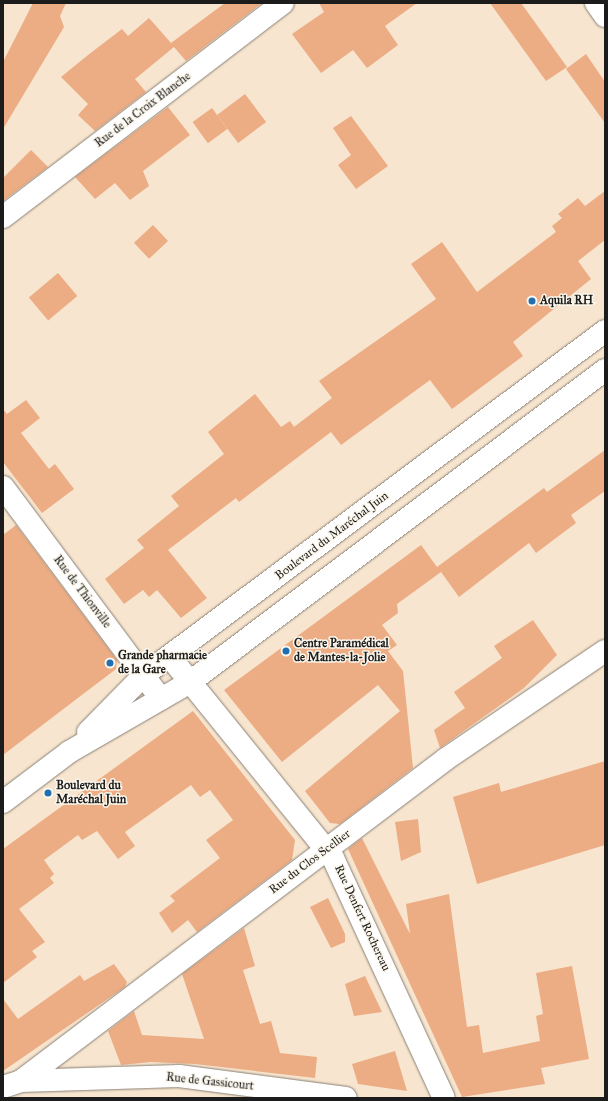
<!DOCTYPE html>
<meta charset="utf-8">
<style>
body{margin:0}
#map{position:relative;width:608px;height:1101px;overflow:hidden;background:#f7e5cf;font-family:"IM FELL Great Primer",serif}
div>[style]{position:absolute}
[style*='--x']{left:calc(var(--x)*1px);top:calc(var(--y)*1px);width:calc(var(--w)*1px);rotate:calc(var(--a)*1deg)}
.building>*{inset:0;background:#ecac84;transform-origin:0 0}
.roads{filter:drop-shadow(0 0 1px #8a8076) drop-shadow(0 0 1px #8a8076)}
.minor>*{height:22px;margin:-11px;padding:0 11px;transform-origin:11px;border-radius:11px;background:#fff}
.major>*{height:22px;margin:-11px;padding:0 11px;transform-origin:11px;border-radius:11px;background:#fff}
.dots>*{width:11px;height:11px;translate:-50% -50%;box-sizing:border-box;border:2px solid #fbf7ec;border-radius:50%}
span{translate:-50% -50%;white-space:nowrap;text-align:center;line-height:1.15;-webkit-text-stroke:3px #fbf7ec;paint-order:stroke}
.street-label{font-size:12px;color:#1c1c1c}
.poi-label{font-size:12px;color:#1c1c1c;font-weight:700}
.left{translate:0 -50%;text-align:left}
.frame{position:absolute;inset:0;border:4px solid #1c1c1c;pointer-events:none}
</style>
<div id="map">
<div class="building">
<div style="clip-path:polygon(33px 3px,66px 3px,60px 16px,64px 27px,3px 129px,3px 62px)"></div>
<div style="clip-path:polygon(225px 3px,262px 3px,186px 61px,174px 47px,135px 79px,146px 92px,95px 131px,78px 115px,88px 104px,61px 77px,88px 55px,122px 29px,128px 36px,149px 18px,171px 43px)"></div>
<div style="clip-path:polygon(319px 3px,417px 3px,385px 26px,398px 45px,367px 68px,353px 50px,321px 73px,292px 34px,324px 12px)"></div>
<div style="clip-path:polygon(490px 3px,521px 3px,567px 67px,546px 81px)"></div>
<div style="clip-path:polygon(586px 54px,605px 82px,605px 123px,566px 69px)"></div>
<div style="left:245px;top:94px;width:35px;height:35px;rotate:53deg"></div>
<div style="clip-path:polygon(168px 107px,190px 135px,143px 171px,149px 186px,130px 200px,115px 183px,95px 199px,75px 177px)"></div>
<div style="left:212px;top:108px;width:26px;height:24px;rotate:54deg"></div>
<div style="clip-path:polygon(351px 116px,388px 166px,356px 189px,338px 165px,351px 155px,333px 128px)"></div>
<div style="clip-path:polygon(31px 150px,48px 167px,3px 201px,3px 178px)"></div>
<div style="clip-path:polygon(605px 191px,605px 240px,578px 261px,591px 279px,513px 342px,523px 356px,452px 409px,430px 380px,341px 445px,331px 432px,239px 502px,236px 498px,168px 550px,207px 598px,181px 618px,157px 590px,149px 597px,143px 590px,124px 604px,105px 579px,144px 548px,137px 540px,179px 506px,171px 496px,224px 454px,208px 432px,255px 394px,281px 427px,290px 421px,294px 427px,332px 398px,319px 381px,436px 299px,411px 264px,442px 242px,477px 292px,556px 232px,552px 226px,562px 218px,558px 214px,578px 198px,585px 206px)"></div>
<div style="left:153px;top:225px;width:22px;height:26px;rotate:47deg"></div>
<div style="left:58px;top:273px;width:30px;height:38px;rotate:50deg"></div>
<div style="clip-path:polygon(26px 400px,40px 418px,21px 433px,49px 469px,55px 464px,74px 489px,42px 513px,3px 462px,3px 409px,7px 414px)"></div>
<div style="clip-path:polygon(605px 450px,605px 491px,571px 515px,576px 523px,536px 553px,529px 543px,459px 597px,441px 572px,397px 604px,398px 613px,382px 625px,397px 645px,388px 651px,403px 671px,413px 768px,340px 824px,330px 823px,305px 791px,400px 711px,378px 685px,282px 762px,224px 690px,421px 545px,437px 567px,544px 488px,547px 492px)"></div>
<div style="clip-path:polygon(16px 525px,117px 660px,116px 669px,3px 755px,3px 535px)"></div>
<div style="clip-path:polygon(533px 620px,557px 655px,524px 688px,440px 748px,434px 730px,465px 708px,454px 692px,502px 658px,494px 646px)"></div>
<div style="clip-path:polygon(193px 711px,295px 840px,292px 860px,197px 932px,188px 920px,172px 933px,159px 913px,175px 901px,170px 896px,220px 858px,206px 840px,233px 820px,210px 790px,200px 797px,191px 785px,125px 832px,135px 846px,118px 859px,97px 831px,82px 840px,78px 835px,44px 860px,54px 874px,50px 878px,54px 883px,19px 909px,45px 942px,32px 951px,37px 957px,3px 983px,3px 849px)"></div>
<div style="clip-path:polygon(605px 761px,605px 845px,477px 884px,453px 797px,499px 783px,501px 792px)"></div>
<div style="clip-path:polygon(418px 819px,421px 852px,401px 861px,395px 822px)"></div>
<div style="clip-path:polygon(362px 838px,410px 934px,406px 904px,449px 894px,467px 1027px,479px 1025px,483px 1053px,540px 1041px,536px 1016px,543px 1014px,536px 973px,572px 966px,589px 1059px,541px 1068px,545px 1084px,462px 1097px,348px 849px)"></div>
<div style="clip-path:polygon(328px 898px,345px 934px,345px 942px,331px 948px,310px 907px)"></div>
<div style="clip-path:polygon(244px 928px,255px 966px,243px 970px,260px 1024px,271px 1021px,280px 1053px,317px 1057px,315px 1078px,195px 1064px,151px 1062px,121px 1065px,108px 1031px,134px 1011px,142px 1035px,204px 1039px,182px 974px)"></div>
<div style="clip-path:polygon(114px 964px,127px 982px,125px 987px,3px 1071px,3px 999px,18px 1019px,80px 975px,84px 981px)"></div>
<div style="clip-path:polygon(365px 976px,382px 1012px,354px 1016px,345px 984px)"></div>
<div style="clip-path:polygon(395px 1051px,407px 1091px,358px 1084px,352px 1064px)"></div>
</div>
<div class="roads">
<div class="minor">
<div style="--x:596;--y:3;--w:16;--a:55"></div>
<div style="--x:3;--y:217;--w:352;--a:-37.4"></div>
<div style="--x:3;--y:487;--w:264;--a:53.3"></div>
<div style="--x:170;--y:657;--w:259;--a:51"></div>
<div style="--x:333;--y:858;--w:264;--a:65.2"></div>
<div style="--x:21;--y:1081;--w:533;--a:-37.15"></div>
<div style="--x:446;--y:759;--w:192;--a:-34.2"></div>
<div style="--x:3;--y:1087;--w:19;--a:-18"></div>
<div style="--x:21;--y:1081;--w:158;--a:-1.8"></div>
<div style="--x:179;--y:1076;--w:168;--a:7.5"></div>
</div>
<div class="major">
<div style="--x:88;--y:732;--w:80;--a:-45.5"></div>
<div style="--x:144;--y:675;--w:575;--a:-36.73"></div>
<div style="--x:3;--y:802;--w:83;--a:-37.1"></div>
<div style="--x:69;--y:752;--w:140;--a:-30"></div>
<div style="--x:190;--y:682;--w:519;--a:-36.94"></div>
</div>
</div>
<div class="dots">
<div style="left:532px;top:301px;background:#1f6fb2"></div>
<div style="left:286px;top:651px;background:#1f6fb2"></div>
<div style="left:110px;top:663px;background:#1f6fb2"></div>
<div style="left:48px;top:793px;background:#1f6fb2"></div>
</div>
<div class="street-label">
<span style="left:143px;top:110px;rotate:-37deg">Rue de la Croix Blanche</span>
<span style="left:332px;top:536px;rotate:-37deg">Boulevard du Maréchal Juin</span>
<span style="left:82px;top:592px;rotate:53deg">Rue de Thionville</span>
<span style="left:310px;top:862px;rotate:-37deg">Rue du Clos Scellier</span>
<span style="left:362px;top:918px;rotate:65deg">Rue Denfert Rochereau</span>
<span style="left:210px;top:1082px;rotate:6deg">Rue de Gassicourt</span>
</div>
<div class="poi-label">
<span class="left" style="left:540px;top:301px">Aquila RH</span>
<span class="left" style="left:294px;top:651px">Centre Paramédical<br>de Mantes-la-Jolie</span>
<span class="left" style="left:118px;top:663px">Grande pharmacie<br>de la Gare</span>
<span class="left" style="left:56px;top:793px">Boulevard du<br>Maréchal Juin</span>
</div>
<div class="frame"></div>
</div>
